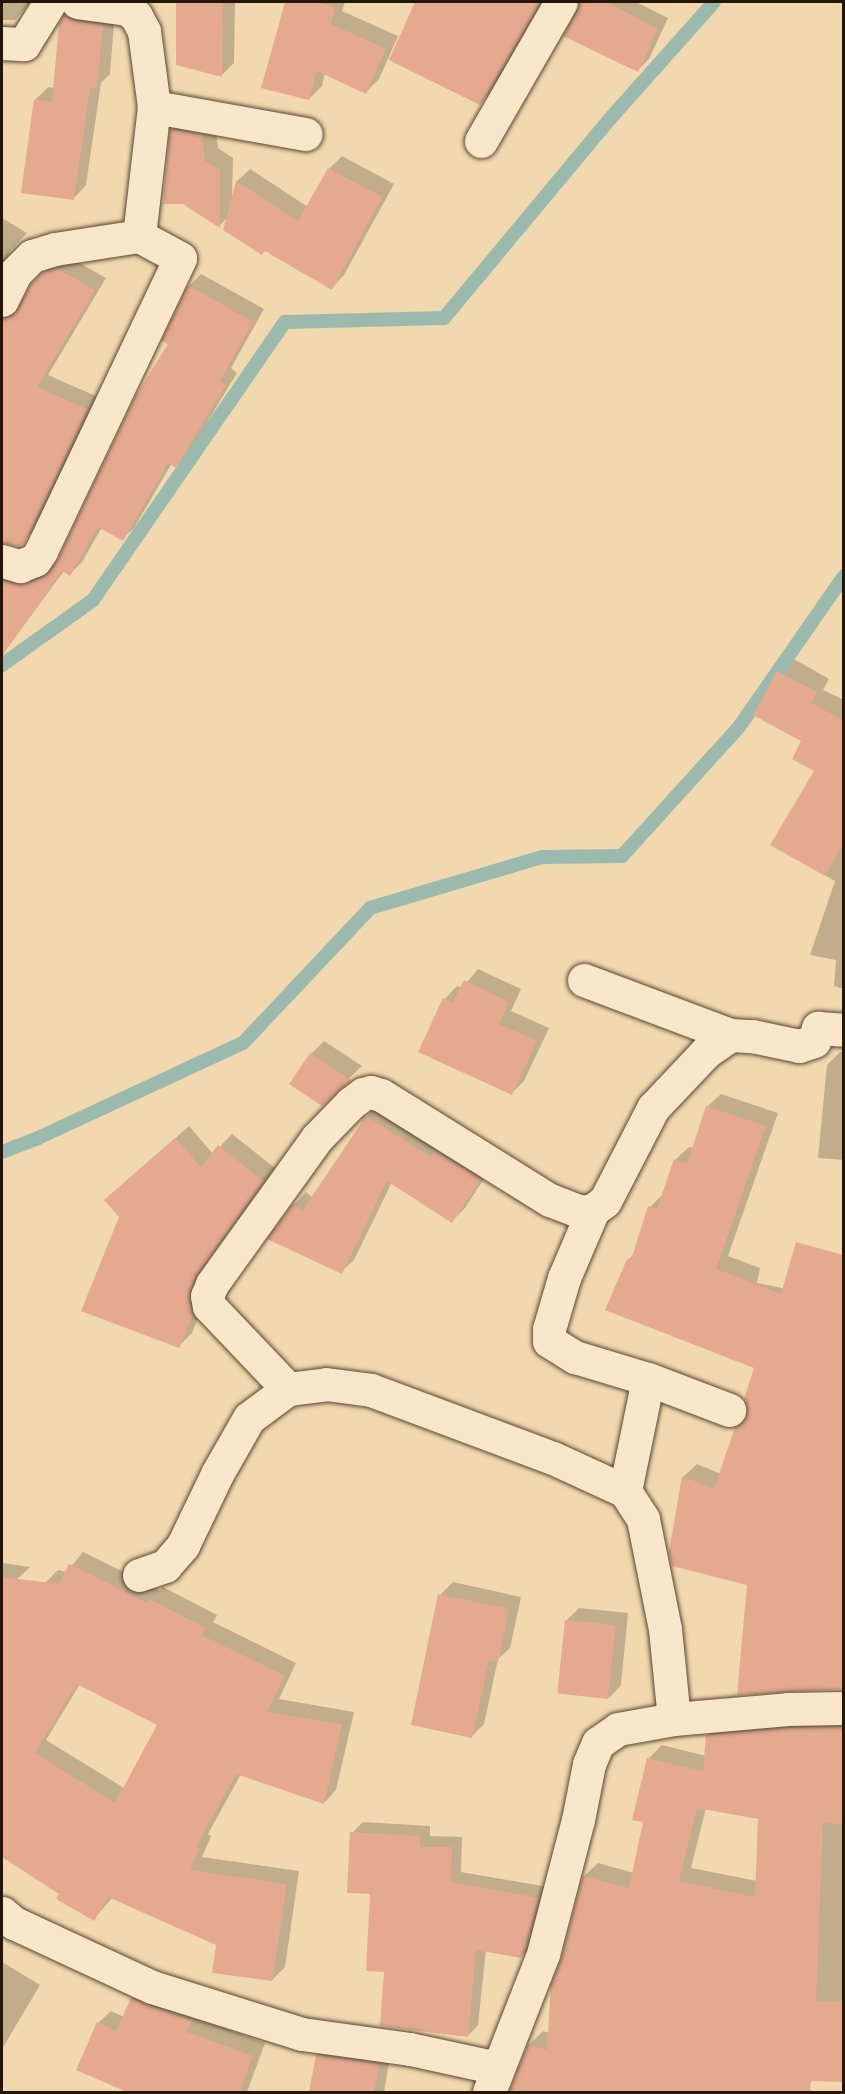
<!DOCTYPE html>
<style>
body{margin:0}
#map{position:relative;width:845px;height:2094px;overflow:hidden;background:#f2d8ae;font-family:Cardo,serif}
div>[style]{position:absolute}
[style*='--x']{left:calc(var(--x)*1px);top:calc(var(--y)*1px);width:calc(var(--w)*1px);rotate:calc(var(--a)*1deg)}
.shadow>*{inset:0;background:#0003}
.stream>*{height:14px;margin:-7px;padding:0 7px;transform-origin:7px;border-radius:7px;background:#9bb9ad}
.building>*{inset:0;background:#e5a990;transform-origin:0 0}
.roads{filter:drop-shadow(0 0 2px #574632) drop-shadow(0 0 2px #574632)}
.minor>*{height:33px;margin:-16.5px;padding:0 16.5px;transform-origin:16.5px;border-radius:16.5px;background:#f7e6ca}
span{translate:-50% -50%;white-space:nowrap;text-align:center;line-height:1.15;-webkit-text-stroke:6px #f7e6ca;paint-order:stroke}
.frame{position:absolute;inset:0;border:3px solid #231609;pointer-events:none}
</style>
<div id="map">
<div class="shadow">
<div style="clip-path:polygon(2px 2px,31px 2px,15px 20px,2px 20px)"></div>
<div style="clip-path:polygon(179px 2px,235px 2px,234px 63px,221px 76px)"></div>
<div style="clip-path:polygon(287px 2px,345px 2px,342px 11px,398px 36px,379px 79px,366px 92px,325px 73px,322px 86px,309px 99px,263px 87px)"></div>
<div style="clip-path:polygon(417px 2px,543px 2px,491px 92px,480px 104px,391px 59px)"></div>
<div style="clip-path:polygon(581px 2px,636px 2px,668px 18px,649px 59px,638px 70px,579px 12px)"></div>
<div style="clip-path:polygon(78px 3px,115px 12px,110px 74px,101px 83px,86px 185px,74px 198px,35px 100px,48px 87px,55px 88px,65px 16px)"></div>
<div style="clip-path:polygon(185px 117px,215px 122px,218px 148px,233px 158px,232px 197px,237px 181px,250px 169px,308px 207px,329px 169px,342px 156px,394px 184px,344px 275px,332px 288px,227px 218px,219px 226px,172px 130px)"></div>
<div style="clip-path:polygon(2px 218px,27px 233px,10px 251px,2px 268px)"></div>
<div style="clip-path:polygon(69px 257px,106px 278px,48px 375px,98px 397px,36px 528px,19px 545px,2px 542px,2px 301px,16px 307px,20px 306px,32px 285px,56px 261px)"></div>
<div style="clip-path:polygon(201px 274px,264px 309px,231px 368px,237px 373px,188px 454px,176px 466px,172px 463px,134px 528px,122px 539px,102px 527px,82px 562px,70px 574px,64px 571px,2px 655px,2px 562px,40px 572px,56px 564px,136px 398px,170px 344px,189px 286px)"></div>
<div style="clip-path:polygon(792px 658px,829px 679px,823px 690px,844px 700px,844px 989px,834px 986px,836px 960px,810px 955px,835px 881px,772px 845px,816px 770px,803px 741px,755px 714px,778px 672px)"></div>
<div style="clip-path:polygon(478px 969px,521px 989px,511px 1011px,549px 1028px,524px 1081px,512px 1093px,420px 1051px,445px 999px,457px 986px,462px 988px)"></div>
<div style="clip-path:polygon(324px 1041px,362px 1066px,322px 1104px,311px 1054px)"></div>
<div style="clip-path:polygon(840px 1052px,844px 1052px,844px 1160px,818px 1158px,827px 1065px)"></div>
<div style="clip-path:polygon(721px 1094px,778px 1113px,728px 1256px,760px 1268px,757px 1283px,844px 1300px,844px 1688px,738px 1693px,749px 1584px,683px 1477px,697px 1464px,721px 1474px,736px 1428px,748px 1416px,756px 1367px,628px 1260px,635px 1253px,650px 1207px,664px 1193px,675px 1160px,689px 1147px,694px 1148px,707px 1107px)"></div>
<div style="clip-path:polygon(379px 1104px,492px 1166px,465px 1208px,452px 1221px,392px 1182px,354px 1260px,341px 1272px,294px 1205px,306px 1192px,313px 1198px,367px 1117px)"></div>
<div style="clip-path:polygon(189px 1126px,213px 1154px,232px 1134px,275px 1168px,207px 1262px,201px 1285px,205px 1301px,192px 1333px,179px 1346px,121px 1217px,106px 1200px)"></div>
<div style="clip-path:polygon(evenodd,83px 1552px,160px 1590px,163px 1587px,217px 1615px,213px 1622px,296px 1663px,279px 1699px,354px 1712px,336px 1790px,324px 1803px,241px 1774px,208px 1834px,211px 1836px,202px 1857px,299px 1871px,285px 1967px,272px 1980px,218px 1944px,112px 1898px,94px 1919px,61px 1893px,2px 1855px,2px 1656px,45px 1583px,58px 1570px,67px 1572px,83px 1552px,80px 1684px,159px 1724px,124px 1788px,46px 1740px,80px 1684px)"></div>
<div style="clip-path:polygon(2px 1563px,30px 1567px,2px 1593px)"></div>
<div style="clip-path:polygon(453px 1582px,521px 1597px,510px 1648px,498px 1659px,484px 1724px,471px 1737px,440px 1595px)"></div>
<div style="clip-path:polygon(579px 1608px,628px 1613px,621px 1685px,609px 1698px,566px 1621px)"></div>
<div style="clip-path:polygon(evenodd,844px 1714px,844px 2081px,813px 2080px,810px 2083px,674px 2086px,695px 2092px,511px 2092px,529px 2045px,543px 2031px,549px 2033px,563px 1959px,584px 1876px,598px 1863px,634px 1873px,645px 1821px,648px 1759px,662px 1745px,706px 1756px,708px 1736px,721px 1722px,844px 1714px,706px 1808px,760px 1818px,757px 1881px,691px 1868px,706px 1808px)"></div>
<div style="clip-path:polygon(363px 1822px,430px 1826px,430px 1836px,462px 1837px,461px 1872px,548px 1887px,532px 1946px,521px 1957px,486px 1950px,478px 2025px,468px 2036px,386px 1971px,372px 1893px,352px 1833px)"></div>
<div style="clip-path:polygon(2px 1962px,40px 1985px,2px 2049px)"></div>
<div style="clip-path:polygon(145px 1986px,203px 2009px,198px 2019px,265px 2043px,247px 2092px,132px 2092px,78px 2069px,98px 2023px,111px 2011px,124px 2017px,132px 1999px)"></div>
<div style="clip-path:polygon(330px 2043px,391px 2051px,384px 2092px,311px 2092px,317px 2056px)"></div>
</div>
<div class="stream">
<div style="--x:2;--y:665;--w:112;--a:-35.5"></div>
<div style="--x:93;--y:600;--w:338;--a:-55.4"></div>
<div style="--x:285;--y:322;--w:159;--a:-1.4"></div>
<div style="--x:444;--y:318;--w:256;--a:-50.2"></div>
<div style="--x:608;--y:121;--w:159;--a:-48.3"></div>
<div style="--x:2;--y:1152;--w:39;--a:-21"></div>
<div style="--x:38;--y:1138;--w:226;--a:-24.9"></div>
<div style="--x:243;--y:1043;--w:185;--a:-46.7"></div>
<div style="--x:370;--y:908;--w:179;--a:-16.5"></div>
<div style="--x:542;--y:857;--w:80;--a:-0.7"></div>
<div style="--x:622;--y:856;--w:174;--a:-47.8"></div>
<div style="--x:739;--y:727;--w:184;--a:-55.2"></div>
</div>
<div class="building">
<div style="clip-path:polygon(176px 2px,223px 3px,222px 77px,176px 65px)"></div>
<div style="clip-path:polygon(285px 2px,316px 2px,335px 7px,331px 24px,386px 49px,366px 94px,317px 71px,309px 100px,261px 88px)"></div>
<div style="clip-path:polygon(415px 2px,540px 2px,480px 105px,389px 60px)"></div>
<div style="clip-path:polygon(580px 2px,607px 2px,658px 29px,638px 72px,563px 36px)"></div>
<div style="clip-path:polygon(64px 15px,74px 21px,103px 25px,97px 88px,90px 88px,74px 200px,21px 193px,34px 99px,52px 102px,59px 23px)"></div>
<div style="clip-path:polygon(170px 129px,202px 135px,205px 161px,220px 170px,220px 228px,183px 204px,163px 204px)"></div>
<div style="clip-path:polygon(328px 168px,382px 197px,332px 290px,265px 251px,262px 255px,223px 230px,236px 181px,298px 221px)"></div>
<div style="clip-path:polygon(56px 268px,95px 290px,37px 387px,87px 409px,25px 542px,19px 546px,2px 543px,2px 318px,13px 315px,31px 284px,42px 273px)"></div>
<div style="clip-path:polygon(188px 285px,253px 322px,220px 381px,226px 385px,176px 468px,168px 463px,123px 541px,98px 527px,70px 576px,62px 571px,2px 656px,2px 580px,27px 583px,43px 577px,57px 561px,135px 397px,168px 344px,161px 341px)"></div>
<div style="clip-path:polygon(777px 671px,817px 692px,811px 703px,843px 720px,843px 844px,825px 876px,770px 845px,814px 771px,792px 759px,801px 741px,753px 715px)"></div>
<div style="clip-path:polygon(464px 980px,509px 1002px,499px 1024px,537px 1041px,512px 1095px,418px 1052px,443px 998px,453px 1002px)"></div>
<div style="clip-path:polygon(310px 1053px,351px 1080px,322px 1106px,289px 1084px)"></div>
<div style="clip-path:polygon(706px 1106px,766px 1126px,716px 1269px,781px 1294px,796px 1242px,843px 1255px,843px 1689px,737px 1695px,747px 1585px,672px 1566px,669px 1551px,682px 1476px,714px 1489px,735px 1427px,741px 1424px,747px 1416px,747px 1406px,744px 1399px,754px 1368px,605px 1310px,627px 1259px,631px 1260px,648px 1206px,657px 1209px,674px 1159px,687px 1164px)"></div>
<div style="clip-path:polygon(366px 1116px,431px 1157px,435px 1151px,481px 1179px,452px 1223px,387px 1181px,342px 1274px,267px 1239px,293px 1204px,302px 1211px)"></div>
<div style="clip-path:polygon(175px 1138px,201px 1167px,218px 1145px,263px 1181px,195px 1277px,189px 1299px,193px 1315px,179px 1348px,81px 1311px,119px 1217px,104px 1200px)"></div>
<div style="clip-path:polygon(evenodd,69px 1564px,147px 1603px,149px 1599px,206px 1628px,202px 1635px,285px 1676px,267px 1712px,342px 1724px,324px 1804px,236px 1774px,196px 1847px,200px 1849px,190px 1870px,287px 1884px,272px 1981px,212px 1973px,216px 1945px,108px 1897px,94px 1921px,56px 1899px,59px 1894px,2px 1857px,2px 1577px,59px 1584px,69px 1564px,77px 1684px,157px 1725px,115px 1803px,35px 1753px,77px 1684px)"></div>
<div style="clip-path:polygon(438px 1594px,509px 1609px,498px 1662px,489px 1660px,472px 1738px,411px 1725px)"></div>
<div style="left:565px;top:1620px;width:51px;height:74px;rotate:6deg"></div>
<div style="clip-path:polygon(evenodd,843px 1727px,843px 1824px,823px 1823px,816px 2001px,843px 2002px,843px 2082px,810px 2081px,811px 2092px,509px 2092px,528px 2044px,547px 2050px,551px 1984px,561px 1959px,583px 1876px,629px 1888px,643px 1822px,632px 1820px,647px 1758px,703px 1771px,706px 1735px,789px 1728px,843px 1727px,697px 1808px,758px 1819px,755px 1897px,679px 1881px,697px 1808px)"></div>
<div style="clip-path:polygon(350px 1832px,420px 1836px,420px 1847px,452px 1847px,451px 1882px,538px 1898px,521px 1958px,476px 1950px,468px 2037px,380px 2026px,384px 1972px,366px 1971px,370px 1894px,347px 1893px)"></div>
<div style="clip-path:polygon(131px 1998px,191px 2021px,187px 2032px,253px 2056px,240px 2092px,127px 2092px,76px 2070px,97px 2022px,116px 2031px)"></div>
<div style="clip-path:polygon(316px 2055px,379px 2064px,374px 2092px,309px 2092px)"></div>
</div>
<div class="roads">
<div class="minor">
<div style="--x:2;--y:43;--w:22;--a:3"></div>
<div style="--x:24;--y:44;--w:49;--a:-58.2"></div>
<div style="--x:154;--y:107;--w:154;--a:10.1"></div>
<div style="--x:481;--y:141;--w:160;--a:-60.1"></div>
<div style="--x:2;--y:300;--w:30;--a:-64"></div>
<div style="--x:15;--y:273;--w:24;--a:-45"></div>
<div style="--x:32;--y:256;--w:24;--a:-17"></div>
<div style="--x:55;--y:249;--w:85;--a:-8.8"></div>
<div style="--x:2;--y:561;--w:19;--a:16"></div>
<div style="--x:20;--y:566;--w:16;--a:-22"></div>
<div style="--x:35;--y:560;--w:11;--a:-56"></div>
<div style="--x:41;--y:551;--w:324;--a:-64.6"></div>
<div style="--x:180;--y:258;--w:47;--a:-151.8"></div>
<div style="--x:139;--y:236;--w:130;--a:-83.4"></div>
<div style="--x:154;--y:107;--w:77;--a:-97.5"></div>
<div style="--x:144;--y:31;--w:17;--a:-118"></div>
<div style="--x:136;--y:16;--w:11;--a:-142"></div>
<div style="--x:127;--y:9;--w:50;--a:-172"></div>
<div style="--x:584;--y:980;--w:156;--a:20.6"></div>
<div style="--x:593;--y:1210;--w:74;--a:113.1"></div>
<div style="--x:564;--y:1278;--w:53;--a:106.4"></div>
<div style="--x:549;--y:1329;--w:12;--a:90"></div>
<div style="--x:549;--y:1341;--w:31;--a:32"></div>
<div style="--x:575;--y:1357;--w:76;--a:16.8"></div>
<div style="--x:648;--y:1379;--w:87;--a:20.9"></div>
<div style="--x:288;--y:1389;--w:115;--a:-133.6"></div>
<div style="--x:209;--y:1306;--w:10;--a:-101"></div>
<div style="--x:207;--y:1296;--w:13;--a:-67"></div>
<div style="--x:212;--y:1284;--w:180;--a:-54.3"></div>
<div style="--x:317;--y:1138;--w:49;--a:-45.8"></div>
<div style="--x:351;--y:1103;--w:15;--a:-37"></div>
<div style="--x:363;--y:1094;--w:8;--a:-14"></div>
<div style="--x:371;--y:1092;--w:10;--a:17"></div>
<div style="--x:381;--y:1095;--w:199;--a:31.9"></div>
<div style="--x:550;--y:1200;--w:33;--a:21"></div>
<div style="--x:581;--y:1212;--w:12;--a:-9"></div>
<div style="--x:593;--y:1210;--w:15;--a:-37"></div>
<div style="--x:605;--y:1201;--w:105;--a:-62.7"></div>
<div style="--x:653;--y:1108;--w:77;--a:-46.6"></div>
<div style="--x:706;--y:1052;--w:29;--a:-35"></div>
<div style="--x:730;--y:1035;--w:22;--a:3"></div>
<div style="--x:752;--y:1036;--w:48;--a:12"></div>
<div style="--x:799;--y:1046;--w:16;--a:-18"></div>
<div style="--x:814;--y:1041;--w:14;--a:-73"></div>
<div style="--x:818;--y:1028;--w:26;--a:4"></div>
<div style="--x:625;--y:1491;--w:114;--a:-78.4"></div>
<div style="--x:139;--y:1575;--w:28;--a:-19"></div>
<div style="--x:165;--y:1566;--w:28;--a:-49"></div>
<div style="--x:183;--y:1545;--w:79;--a:-64.4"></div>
<div style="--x:217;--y:1474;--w:64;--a:-60.3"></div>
<div style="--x:249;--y:1418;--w:49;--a:-36.6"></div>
<div style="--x:288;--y:1389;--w:38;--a:-7"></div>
<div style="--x:326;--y:1384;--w:45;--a:7.6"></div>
<div style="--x:371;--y:1390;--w:194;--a:20.5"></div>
<div style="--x:553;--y:1458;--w:79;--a:24.6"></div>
<div style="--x:625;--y:1491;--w:33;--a:57"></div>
<div style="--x:643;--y:1519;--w:112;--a:78.7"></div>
<div style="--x:665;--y:1629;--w:90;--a:84.3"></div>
<div style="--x:2;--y:1913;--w:16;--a:40"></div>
<div style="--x:14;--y:1923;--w:152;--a:24.9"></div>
<div style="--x:152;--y:1987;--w:157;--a:17.4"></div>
<div style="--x:302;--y:2034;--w:109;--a:7.9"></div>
<div style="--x:410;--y:2049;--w:89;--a:12.3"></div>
<div style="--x:489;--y:2092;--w:148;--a:-68.6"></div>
<div style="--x:543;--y:1954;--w:138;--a:-75.4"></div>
<div style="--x:578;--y:1820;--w:57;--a:-78.9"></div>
<div style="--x:589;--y:1764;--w:23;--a:-67"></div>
<div style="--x:598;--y:1743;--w:24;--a:-35"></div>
<div style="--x:618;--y:1729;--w:57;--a:-10.1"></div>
<div style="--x:674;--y:1719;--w:114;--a:-5"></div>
<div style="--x:788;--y:1709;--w:56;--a:-1"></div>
</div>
</div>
<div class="frame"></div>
</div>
